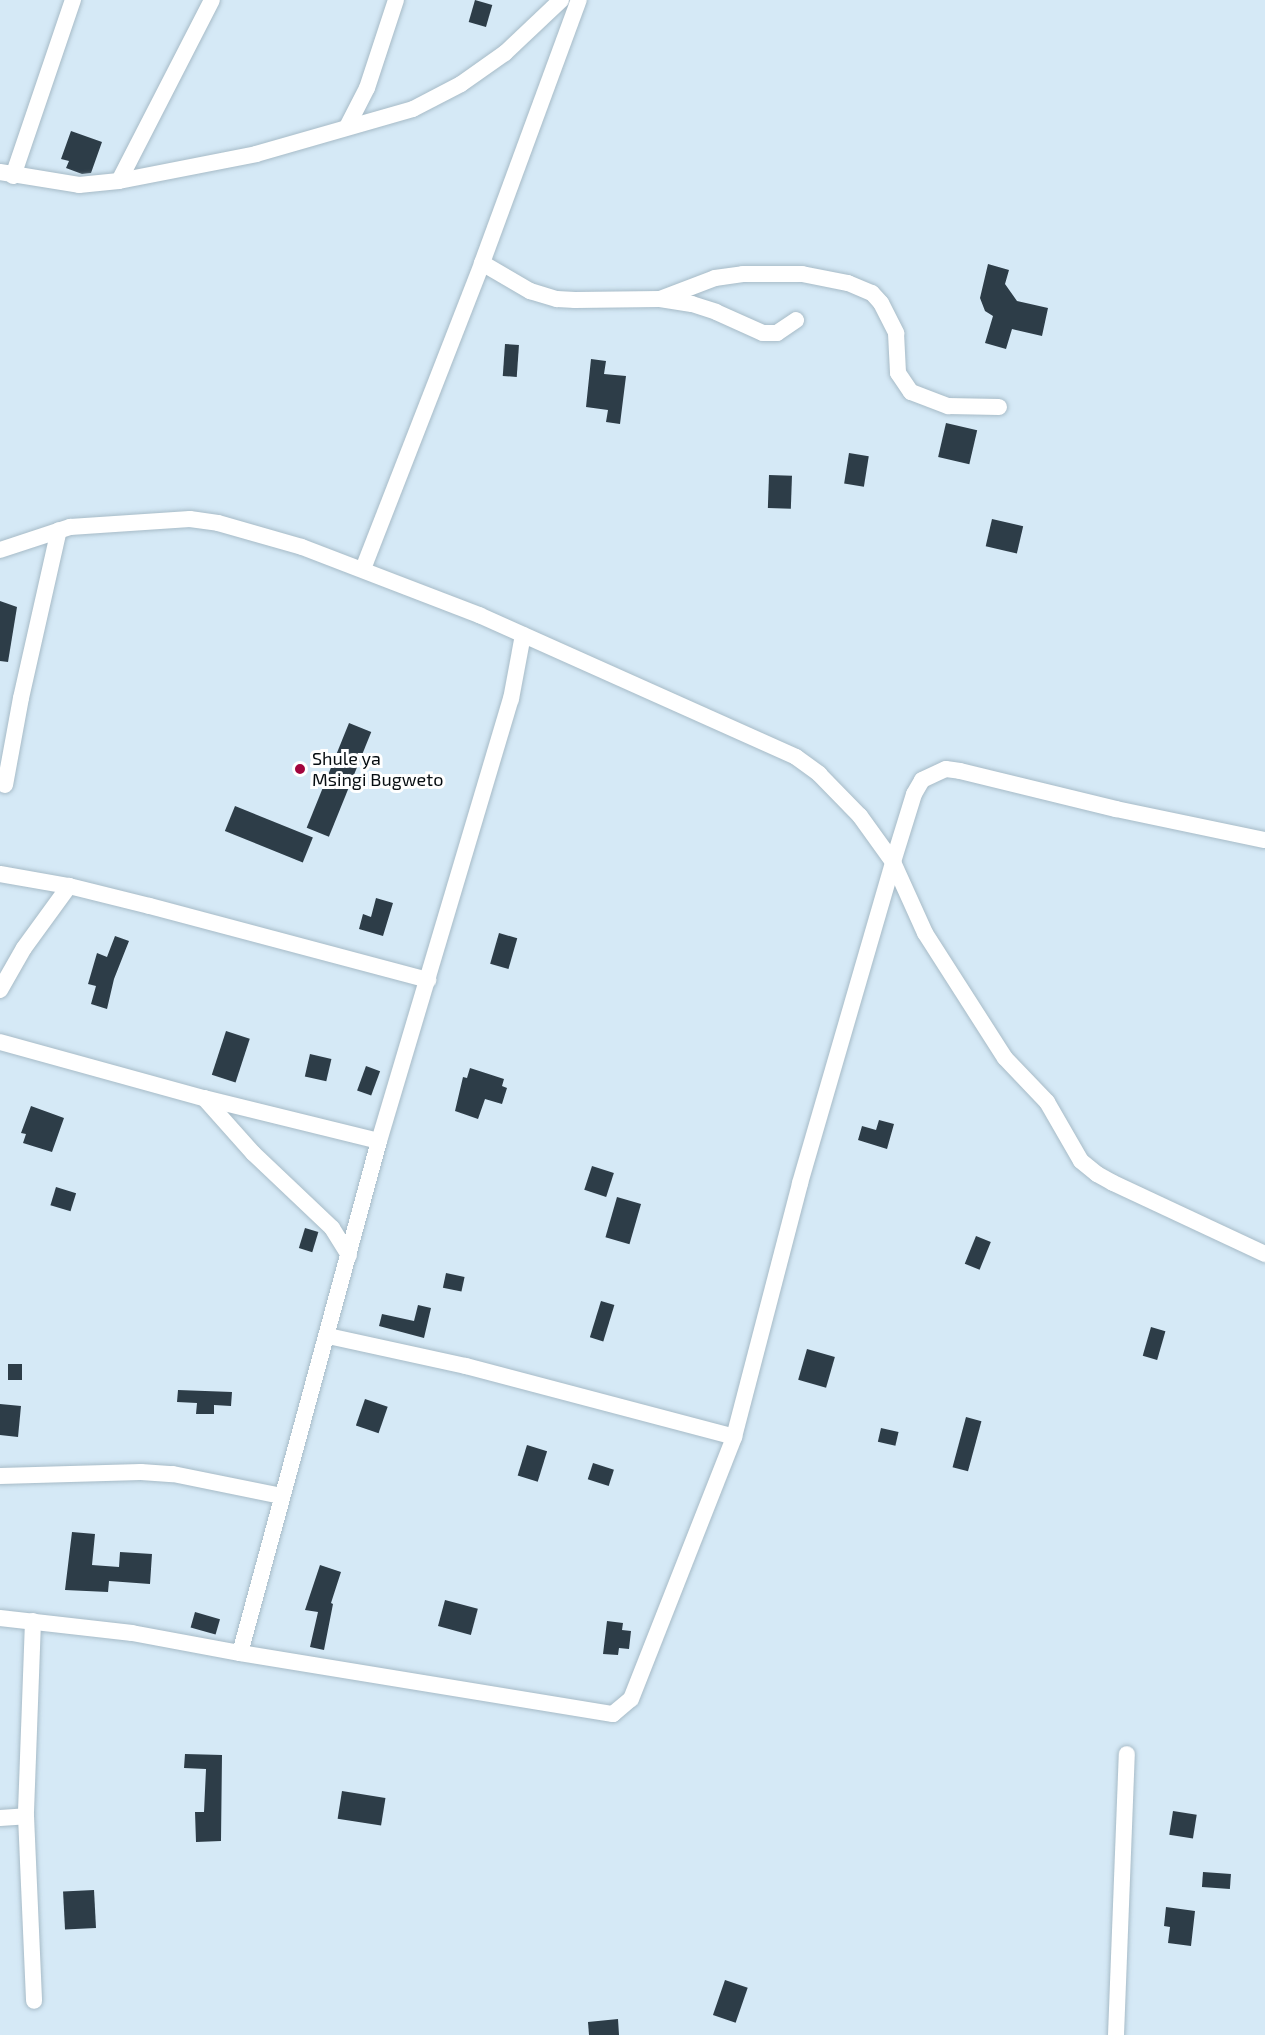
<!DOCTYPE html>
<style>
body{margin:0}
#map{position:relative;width:1265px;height:2035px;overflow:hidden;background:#d5e9f6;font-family:"Exo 2",sans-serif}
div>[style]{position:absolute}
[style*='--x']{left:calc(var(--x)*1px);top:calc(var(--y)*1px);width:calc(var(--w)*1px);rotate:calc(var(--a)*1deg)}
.building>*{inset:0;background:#2d3d48;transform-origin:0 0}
.roads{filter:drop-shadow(0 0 2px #a7bbc7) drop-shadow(0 0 2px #a7bbc7)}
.street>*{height:16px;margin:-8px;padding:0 8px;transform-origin:8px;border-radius:8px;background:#fff}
.dots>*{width:16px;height:16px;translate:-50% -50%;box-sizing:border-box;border:3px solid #fff;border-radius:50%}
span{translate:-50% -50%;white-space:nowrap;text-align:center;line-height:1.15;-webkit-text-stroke:6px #fff;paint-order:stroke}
.poi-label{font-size:18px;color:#060d11}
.left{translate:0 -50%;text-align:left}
</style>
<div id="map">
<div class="building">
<div style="left:475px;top:0;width:18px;height:23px;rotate:16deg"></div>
<div style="clip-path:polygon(71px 131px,102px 142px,91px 173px,82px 174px,66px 168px,69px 161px,61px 159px)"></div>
<div style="clip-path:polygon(988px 264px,1009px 270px,1005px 284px,1017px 301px,1048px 308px,1042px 336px,1012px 329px,1006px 349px,985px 343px,993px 316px,985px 311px,980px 298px)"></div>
<div style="left:505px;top:344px;width:14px;height:32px;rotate:4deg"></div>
<div style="clip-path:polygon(591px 359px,606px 361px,604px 374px,626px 376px,620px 424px,606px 422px,608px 410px,586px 407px)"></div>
<div style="left:946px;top:423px;width:32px;height:35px;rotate:13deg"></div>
<div style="left:849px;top:453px;width:20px;height:31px;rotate:9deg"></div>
<div style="left:769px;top:475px;width:23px;height:33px;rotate:2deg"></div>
<div style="left:992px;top:519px;width:32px;height:28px;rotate:13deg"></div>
<div style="clip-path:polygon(0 601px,17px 607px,8px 662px,0 661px)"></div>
<div style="left:349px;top:723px;width:24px;height:113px;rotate:22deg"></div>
<div style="left:235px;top:806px;width:84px;height:27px;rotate:22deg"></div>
<div style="clip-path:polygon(376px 898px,393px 903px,383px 936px,359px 929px,363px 914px,371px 917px)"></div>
<div style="left:499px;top:933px;width:19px;height:32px;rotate:16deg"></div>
<div style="clip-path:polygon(115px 936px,129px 941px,114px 979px,107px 1009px,91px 1004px,96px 986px,88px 984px,97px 953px,107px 957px)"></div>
<div style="left:226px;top:1031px;width:25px;height:46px;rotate:18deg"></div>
<div style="left:310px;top:1054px;width:22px;height:23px;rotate:13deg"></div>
<div style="left:366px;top:1066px;width:15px;height:26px;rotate:20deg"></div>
<div style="clip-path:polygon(470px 1068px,504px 1079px,502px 1086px,507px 1088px,502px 1104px,485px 1099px,478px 1119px,455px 1111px,463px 1077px,467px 1078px)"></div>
<div style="clip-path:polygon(31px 1106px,64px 1118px,52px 1152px,23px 1143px,26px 1134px,21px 1133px)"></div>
<div style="clip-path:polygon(879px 1120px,894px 1124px,887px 1149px,858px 1140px,862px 1126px,876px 1130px)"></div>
<div style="left:592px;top:1166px;width:23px;height:25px;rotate:18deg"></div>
<div style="left:56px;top:1187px;width:21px;height:19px;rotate:17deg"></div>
<div style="left:617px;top:1197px;width:25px;height:42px;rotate:16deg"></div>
<div style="left:305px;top:1228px;width:14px;height:21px;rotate:17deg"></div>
<div style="left:976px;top:1236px;width:16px;height:30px;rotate:22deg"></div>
<div style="left:446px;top:1273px;width:19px;height:15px;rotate:12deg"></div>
<div style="left:601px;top:1301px;width:14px;height:38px;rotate:17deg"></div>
<div style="clip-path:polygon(418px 1305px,431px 1308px,424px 1338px,379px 1326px,382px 1314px,414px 1321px)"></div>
<div style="left:1151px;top:1327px;width:15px;height:30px;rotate:16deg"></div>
<div style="left:807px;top:1349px;width:29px;height:32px;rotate:16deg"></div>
<div style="left:8px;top:1364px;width:14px;height:16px"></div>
<div style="clip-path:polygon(178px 1390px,232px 1392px,231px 1406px,214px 1405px,214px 1414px,196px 1414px,197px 1403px,177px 1402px)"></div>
<div style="left:365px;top:1399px;width:24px;height:28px;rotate:19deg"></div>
<div style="clip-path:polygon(0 1404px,21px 1406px,18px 1437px,0 1435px)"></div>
<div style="left:966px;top:1417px;width:16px;height:52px;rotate:15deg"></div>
<div style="left:881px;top:1428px;width:18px;height:14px;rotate:13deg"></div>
<div style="left:527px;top:1445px;width:21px;height:32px;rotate:17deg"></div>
<div style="left:593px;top:1463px;width:22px;height:17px;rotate:18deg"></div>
<div style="clip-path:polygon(72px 1532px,95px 1534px,92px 1565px,119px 1567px,120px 1552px,152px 1554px,150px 1584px,109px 1581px,108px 1592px,65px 1590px)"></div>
<div style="clip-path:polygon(320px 1565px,341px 1572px,331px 1603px,333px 1604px,324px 1650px,310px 1647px,318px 1612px,305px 1610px)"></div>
<div style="left:445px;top:1600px;width:34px;height:27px;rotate:15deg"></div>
<div style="left:195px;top:1612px;width:26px;height:16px;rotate:16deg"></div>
<div style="clip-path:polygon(607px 1621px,623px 1623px,622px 1630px,631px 1631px,629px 1649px,619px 1648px,618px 1655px,603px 1654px)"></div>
<div style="clip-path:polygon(185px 1754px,222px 1755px,221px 1841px,196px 1842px,195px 1812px,204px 1812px,206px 1769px,184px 1768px)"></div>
<div style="left:342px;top:1791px;width:44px;height:28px;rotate:9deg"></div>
<div style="left:1173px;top:1811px;width:24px;height:24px;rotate:9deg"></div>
<div style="left:1203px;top:1872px;width:28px;height:15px;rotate:4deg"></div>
<div style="left:94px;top:1890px;width:38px;height:31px;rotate:87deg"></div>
<div style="clip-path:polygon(1166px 1907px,1195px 1911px,1191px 1946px,1168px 1943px,1170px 1927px,1164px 1926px)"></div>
<div style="left:725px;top:1980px;width:24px;height:37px;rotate:19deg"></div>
<div style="clip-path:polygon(618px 2019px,619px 2035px,589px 2035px,588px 2022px)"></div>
</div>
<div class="roads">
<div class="street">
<div style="--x:347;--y:127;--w:44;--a:-62.9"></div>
<div style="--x:367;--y:88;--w:93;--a:-71.8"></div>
<div style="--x:0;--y:172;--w:80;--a:9.3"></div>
<div style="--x:79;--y:185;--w:40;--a:-5.7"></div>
<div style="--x:119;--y:181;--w:140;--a:-11.1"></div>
<div style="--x:256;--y:154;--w:163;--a:-16"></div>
<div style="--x:413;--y:109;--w:54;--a:-27.5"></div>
<div style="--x:461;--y:84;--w:54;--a:-35.2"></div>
<div style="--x:505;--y:53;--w:77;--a:-43.4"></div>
<div style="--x:13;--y:176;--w:186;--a:-71.2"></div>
<div style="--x:119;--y:181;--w:203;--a:-62.8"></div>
<div style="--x:482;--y:263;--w:56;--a:30.3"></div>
<div style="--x:530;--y:291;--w:28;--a:17"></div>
<div style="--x:557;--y:299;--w:18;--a:3"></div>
<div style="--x:575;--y:300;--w:85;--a:-0.7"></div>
<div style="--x:660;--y:299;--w:59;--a:-20.9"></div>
<div style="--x:715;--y:278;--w:28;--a:-8"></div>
<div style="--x:743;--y:274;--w:59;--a:0"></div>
<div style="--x:802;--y:274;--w:47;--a:11.1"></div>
<div style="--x:848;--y:283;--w:26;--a:23"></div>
<div style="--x:872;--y:293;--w:13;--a:48"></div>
<div style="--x:881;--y:303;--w:34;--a:63"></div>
<div style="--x:896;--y:333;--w:40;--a:87.1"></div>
<div style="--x:898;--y:373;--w:23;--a:56"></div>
<div style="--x:911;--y:392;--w:40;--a:21"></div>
<div style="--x:948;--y:406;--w:51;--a:1.1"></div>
<div style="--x:660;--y:299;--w:32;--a:9"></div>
<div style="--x:692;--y:304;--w:25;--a:18"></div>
<div style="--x:716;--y:312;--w:51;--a:24.1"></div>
<div style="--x:763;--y:333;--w:14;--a:0"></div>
<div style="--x:777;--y:333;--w:23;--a:-34"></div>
<div style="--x:0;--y:550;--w:74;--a:-18.2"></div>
<div style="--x:70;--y:527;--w:120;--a:-3.8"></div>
<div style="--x:190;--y:519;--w:28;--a:8"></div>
<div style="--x:218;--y:523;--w:87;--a:15.9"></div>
<div style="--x:302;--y:547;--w:190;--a:21"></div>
<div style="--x:479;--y:615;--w:347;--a:24.1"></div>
<div style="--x:796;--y:757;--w:29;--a:36"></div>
<div style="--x:819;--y:774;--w:59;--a:45.7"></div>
<div style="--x:860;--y:816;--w:57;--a:54.3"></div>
<div style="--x:893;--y:862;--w:78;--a:65.7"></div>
<div style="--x:925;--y:933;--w:148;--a:57.4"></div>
<div style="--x:1005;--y:1058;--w:61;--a:46.3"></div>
<div style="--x:1047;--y:1102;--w:68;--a:60"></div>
<div style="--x:1081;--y:1161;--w:21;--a:39"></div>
<div style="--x:1097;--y:1174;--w:18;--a:29"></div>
<div style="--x:1113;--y:1183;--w:168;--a:25"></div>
<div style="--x:363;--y:569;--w:328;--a:-68.7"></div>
<div style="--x:482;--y:263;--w:280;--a:-69.8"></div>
<div style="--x:5;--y:785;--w:88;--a:-79.6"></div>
<div style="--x:21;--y:698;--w:172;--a:-77.3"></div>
<div style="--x:0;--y:874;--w:70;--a:9.9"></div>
<div style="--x:69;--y:886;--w:83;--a:13.9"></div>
<div style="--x:150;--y:906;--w:288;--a:14.9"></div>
<div style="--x:0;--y:990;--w:48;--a:-60.3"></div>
<div style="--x:24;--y:948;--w:77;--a:-54"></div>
<div style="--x:0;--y:1042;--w:212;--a:15.4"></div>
<div style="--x:204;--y:1098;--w:180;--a:13.8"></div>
<div style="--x:204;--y:1098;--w:74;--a:48.3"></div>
<div style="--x:253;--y:1153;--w:109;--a:43.5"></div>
<div style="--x:332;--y:1228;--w:32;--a:58"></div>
<div style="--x:328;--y:1336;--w:141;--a:12.3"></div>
<div style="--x:466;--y:1366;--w:277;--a:14.8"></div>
<div style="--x:0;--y:1476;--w:141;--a:-1.6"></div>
<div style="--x:141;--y:1472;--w:32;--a:4"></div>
<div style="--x:173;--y:1474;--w:110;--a:11.5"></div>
<div style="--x:0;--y:1618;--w:133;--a:6.5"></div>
<div style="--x:132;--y:1633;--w:110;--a:10.5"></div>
<div style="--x:240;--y:1653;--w:378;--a:9.3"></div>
<div style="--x:613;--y:1714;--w:23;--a:-40"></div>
<div style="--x:631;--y:1699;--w:282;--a:-68.5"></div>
<div style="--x:734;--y:1437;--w:262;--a:-75.4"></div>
<div style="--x:800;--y:1183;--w:334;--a:-73.8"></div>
<div style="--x:893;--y:862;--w:71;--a:-72.8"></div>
<div style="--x:914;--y:794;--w:16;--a:-60"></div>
<div style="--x:922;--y:780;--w:26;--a:-25"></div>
<div style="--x:946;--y:769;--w:14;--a:8"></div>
<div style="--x:960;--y:771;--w:161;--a:13.7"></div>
<div style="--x:1116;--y:809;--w:152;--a:11.8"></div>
<div style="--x:33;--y:1621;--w:195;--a:92.1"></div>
<div style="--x:26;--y:1816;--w:185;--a:87.5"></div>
<div style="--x:240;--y:1653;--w:531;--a:-74.81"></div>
<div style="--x:379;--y:1141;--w:461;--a:-73.4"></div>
<div style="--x:511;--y:699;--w:65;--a:-79.4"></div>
<div style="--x:0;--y:1818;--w:26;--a:-4"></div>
<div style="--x:1116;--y:2035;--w:281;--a:-87.8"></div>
</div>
</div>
<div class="dots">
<div style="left:300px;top:769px;background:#a2053d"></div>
</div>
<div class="poi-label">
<span class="left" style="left:312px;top:769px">Shule ya<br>Msingi Bugweto</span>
</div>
</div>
